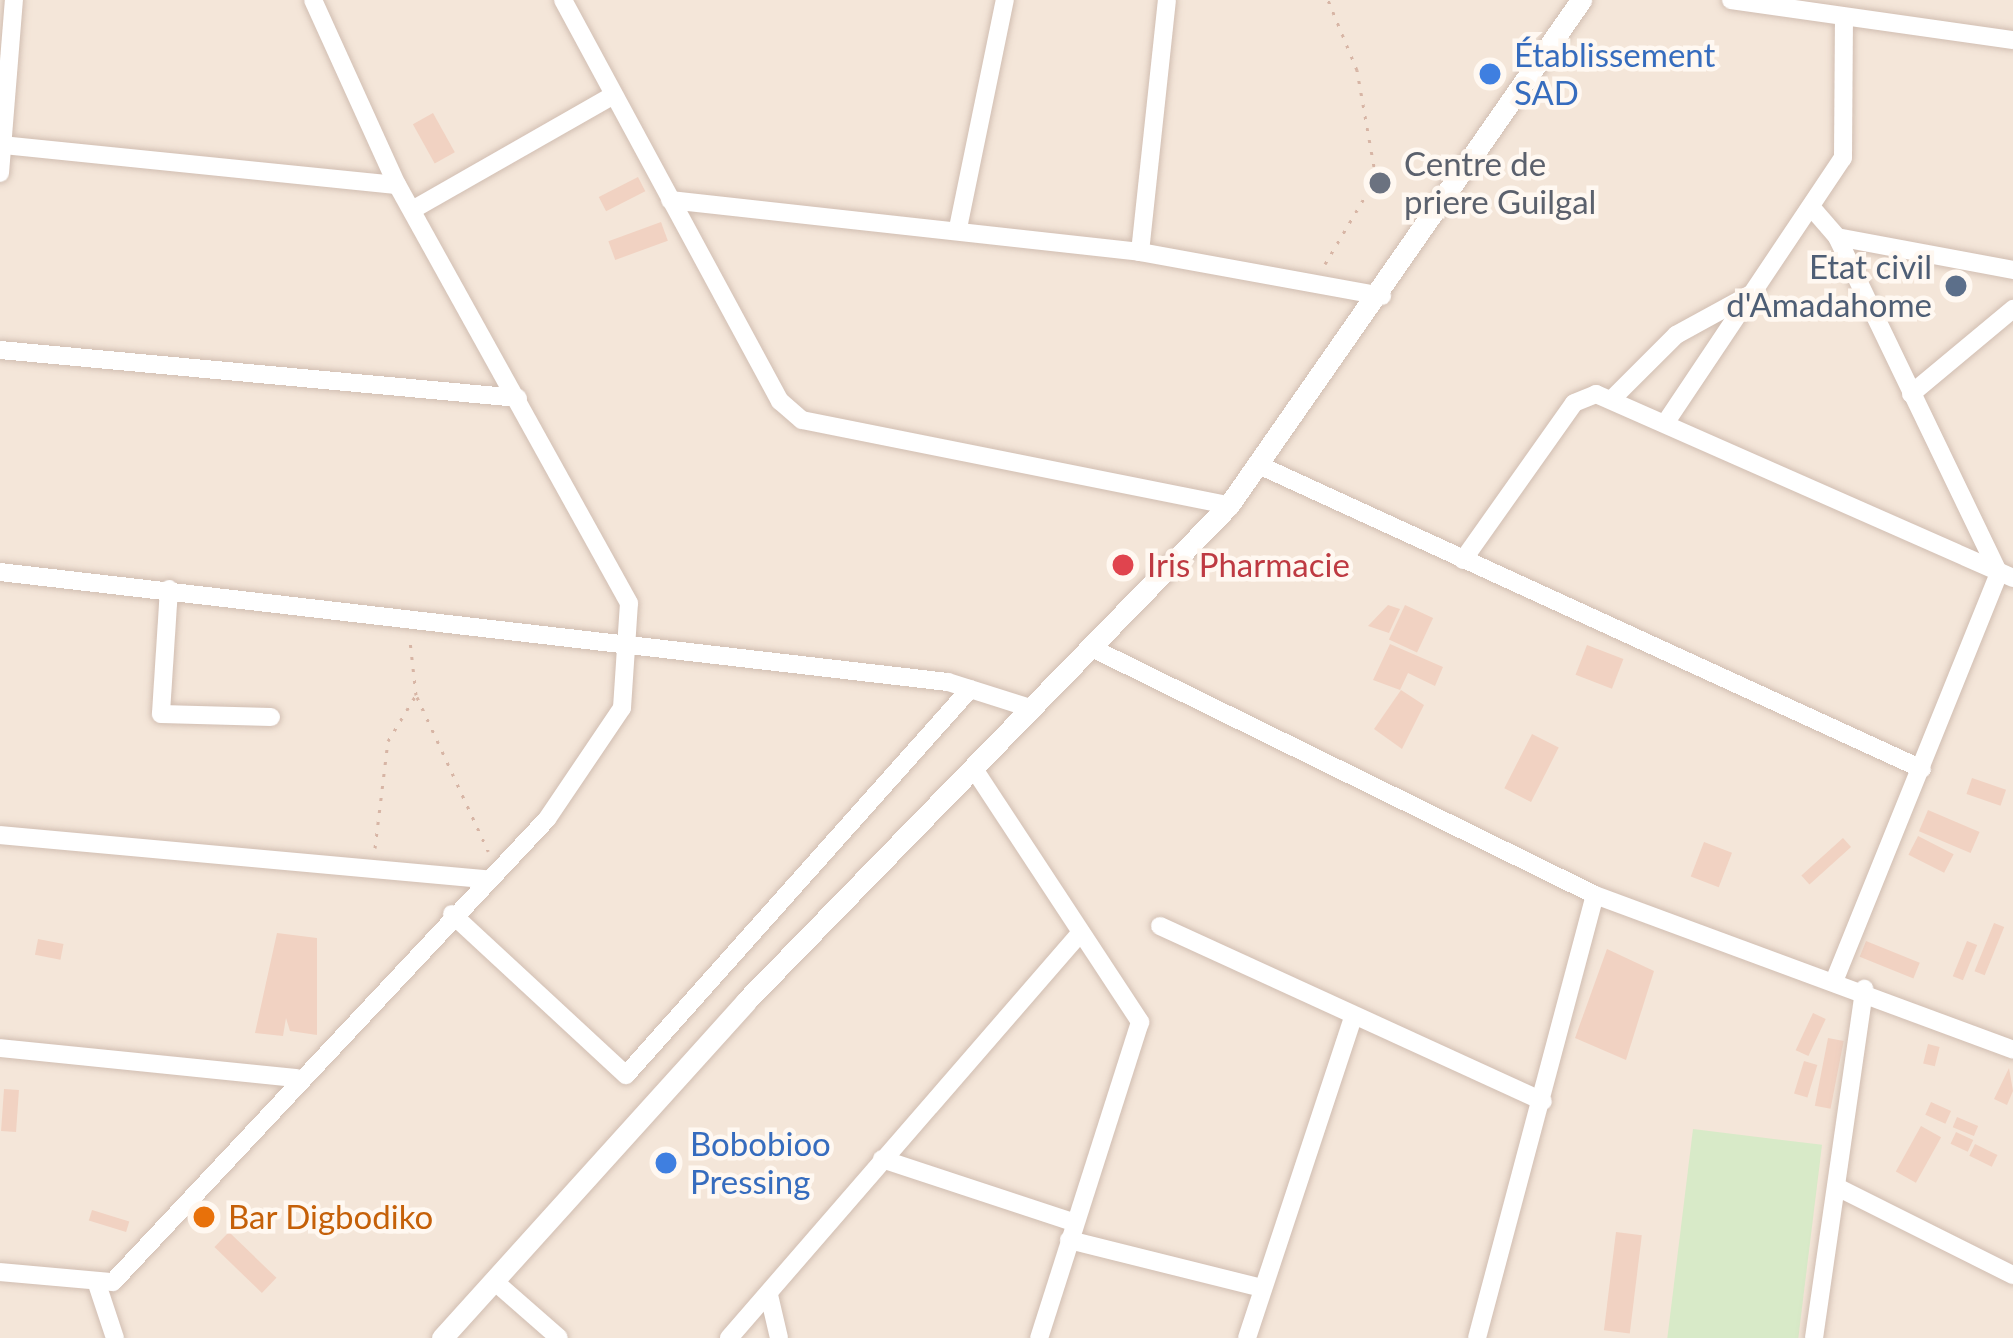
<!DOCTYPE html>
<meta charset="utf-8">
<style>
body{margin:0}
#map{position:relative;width:2013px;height:1338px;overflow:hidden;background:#fcf4eb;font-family:Lato,sans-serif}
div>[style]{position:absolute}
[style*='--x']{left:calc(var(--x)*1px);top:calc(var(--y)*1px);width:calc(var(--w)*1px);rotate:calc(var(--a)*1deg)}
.residential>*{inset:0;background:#f4e6d9;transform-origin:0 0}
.green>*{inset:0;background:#d8eac8;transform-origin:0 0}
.building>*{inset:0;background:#f1d2c2;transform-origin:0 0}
.path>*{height:3px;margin-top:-1.5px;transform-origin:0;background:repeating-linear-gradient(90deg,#d7b5a5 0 3px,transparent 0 12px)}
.roads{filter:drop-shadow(0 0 3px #d1beb2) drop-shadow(0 0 3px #d1beb2)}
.minor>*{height:18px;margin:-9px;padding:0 9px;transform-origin:9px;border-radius:9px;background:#fff}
.tertiary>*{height:21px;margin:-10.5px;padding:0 10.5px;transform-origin:10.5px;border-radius:10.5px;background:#fff}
.dots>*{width:33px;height:33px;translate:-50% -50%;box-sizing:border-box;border:6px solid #fff8f1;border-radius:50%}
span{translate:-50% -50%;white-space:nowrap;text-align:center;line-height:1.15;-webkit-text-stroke:9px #fff8f1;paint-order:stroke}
.shop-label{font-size:33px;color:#366cbe}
.left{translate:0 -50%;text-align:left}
.worship-label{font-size:33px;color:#5b616d}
.service-label{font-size:33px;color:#4e5e75}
.right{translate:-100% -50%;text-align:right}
.health-label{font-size:33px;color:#be3a42}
.food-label{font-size:33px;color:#c56008}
</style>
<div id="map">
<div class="residential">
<div style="left:0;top:0;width:2013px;height:1338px"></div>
</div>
<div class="green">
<div style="left:1693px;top:1129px;width:130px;height:211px;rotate:7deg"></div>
</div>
<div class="building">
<div style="left:433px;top:113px;width:45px;height:23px;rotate:61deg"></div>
<div style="left:638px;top:177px;width:16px;height:44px;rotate:63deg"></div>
<div style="left:661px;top:222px;width:20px;height:56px;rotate:70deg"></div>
<div style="clip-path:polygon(1388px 605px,1400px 609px,1389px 633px,1368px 626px)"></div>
<div style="left:1405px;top:605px;width:31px;height:38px;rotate:25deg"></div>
<div style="clip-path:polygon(1390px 644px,1443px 667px,1435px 686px,1408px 673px,1400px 690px,1373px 680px)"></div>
<div style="left:1587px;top:645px;width:39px;height:32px;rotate:21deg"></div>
<div style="clip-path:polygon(1401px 690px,1424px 705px,1402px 749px,1374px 729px)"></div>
<div style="left:1532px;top:734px;width:30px;height:61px;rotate:27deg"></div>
<div style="left:1972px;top:778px;width:36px;height:17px;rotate:19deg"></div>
<div style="left:1928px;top:810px;width:56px;height:23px;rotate:23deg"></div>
<div style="left:1918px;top:836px;width:40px;height:21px;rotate:27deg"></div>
<div style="left:1843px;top:838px;width:12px;height:56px;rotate:48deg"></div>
<div style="left:1704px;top:842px;width:30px;height:37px;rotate:21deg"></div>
<div style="left:1994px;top:923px;width:11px;height:52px;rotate:22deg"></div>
<div style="clip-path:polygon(277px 933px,317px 938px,317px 1035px,290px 1031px,286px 1018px,283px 1036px,255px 1033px)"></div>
<div style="left:38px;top:939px;width:26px;height:16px;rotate:11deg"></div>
<div style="left:1866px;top:941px;width:58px;height:17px;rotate:22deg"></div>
<div style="left:1967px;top:941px;width:11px;height:38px;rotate:22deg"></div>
<div style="clip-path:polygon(1607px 949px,1654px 971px,1626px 1060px,1575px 1038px)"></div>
<div style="left:1813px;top:1013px;width:14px;height:41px;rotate:25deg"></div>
<div style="left:1828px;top:1038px;width:16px;height:69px;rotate:11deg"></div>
<div style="left:1928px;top:1044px;width:12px;height:20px;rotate:14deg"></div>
<div style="left:1804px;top:1061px;width:14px;height:34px;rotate:17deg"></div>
<div style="clip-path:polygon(2009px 1068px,2013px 1091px,2007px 1105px,1994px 1099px)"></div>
<div style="left:4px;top:1089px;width:15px;height:42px;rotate:4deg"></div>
<div style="left:1931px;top:1102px;width:22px;height:14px;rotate:24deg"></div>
<div style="left:1957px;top:1117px;width:23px;height:11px;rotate:23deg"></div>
<div style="left:1921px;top:1126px;width:23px;height:52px;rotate:29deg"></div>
<div style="left:1956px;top:1132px;width:19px;height:13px;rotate:25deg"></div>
<div style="left:1975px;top:1144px;width:25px;height:13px;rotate:26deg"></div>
<div style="left:92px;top:1210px;width:39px;height:11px;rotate:17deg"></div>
<div style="left:229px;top:1232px;width:66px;height:21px;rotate:44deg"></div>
<div style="left:1616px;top:1232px;width:26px;height:99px;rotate:7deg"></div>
</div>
<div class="path">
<div style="--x:1325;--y:264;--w:100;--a:-59.3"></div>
<div style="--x:1376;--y:178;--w:110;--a:-100"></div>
<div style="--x:1357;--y:70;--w:76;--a:-112.5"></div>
<div style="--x:417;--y:697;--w:170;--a:65.2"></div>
<div style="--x:375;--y:848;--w:108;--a:-83.1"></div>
<div style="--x:388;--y:741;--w:54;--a:-58.7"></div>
<div style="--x:416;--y:695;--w:54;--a:-96.3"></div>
</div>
<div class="roads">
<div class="minor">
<div style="--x:563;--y:0;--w:456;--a:61.6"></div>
<div style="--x:780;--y:401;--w:29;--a:41"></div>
<div style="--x:802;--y:420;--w:435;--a:11.3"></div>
<div style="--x:1731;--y:0;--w:285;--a:8.1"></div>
<div style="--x:3;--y:145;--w:396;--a:5.8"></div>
<div style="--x:0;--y:173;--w:174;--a:-85.4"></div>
<div style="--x:670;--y:200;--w:473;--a:6.3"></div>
<div style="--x:1140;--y:252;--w:246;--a:10.3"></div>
<div style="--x:1812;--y:208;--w:38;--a:49"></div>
<div style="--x:1837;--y:237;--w:373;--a:64.3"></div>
<div style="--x:1999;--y:573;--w:438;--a:112"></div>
<div style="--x:412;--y:210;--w:230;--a:-29.7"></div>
<div style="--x:958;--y:228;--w:233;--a:-78.4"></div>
<div style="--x:1837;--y:237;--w:179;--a:10.6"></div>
<div style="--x:1140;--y:252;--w:253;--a:-83.9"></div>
<div style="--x:0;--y:350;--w:520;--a:5.29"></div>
<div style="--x:1911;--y:394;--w:133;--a:-39.8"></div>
<div style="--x:1614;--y:397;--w:88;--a:-45"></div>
<div style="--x:1676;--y:335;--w:83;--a:-28.7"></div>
<div style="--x:1668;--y:419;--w:314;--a:-56.2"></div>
<div style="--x:1843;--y:158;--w:139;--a:-89.6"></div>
<div style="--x:1261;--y:466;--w:727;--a:24.63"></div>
<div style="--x:1463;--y:560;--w:192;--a:-54.7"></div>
<div style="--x:1574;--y:403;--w:24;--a:-22"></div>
<div style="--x:1596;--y:394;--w:456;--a:23.8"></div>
<div style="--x:0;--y:572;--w:954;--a:6.62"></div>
<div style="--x:948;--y:682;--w:89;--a:17.6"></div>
<div style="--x:169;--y:589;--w:125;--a:93.7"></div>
<div style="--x:161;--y:714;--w:110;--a:1.6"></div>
<div style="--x:1094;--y:649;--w:558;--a:26.15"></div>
<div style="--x:1595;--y:895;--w:446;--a:20.3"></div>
<div style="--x:974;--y:769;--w:303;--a:56.7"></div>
<div style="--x:1140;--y:1022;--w:332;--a:107.7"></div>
<div style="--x:0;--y:835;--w:490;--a:5.2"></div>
<div style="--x:452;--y:914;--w:237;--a:42.8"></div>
<div style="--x:626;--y:1075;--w:517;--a:-48.29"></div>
<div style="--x:1160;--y:926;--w:421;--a:24.6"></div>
<div style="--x:0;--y:1048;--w:298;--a:5.8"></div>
<div style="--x:882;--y:1159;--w:203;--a:18.3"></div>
<div style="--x:1837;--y:1187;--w:197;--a:26.6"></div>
<div style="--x:1069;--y:1240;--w:195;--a:14"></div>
<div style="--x:0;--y:1272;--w:113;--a:5.1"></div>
<div style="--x:113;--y:1282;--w:635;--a:-46.85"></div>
<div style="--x:547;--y:819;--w:134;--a:-56"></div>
<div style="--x:622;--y:708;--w:105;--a:-86.2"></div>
<div style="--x:629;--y:603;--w:478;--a:-119"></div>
<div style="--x:397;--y:185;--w:203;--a:-114.4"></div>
<div style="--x:494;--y:1281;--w:86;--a:41.2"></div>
<div style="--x:98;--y:1287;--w:54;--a:71.6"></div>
<div style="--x:769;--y:1295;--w:44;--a:76.9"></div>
<div style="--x:729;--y:1338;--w:537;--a:-49.07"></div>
<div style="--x:1247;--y:1338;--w:334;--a:-71.7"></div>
<div style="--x:1477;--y:1338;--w:458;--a:-75.1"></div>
<div style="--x:1814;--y:1338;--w:353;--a:-81.8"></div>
</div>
<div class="tertiary">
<div style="--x:442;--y:1338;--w:454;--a:-47.9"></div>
<div style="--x:746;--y:1001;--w:692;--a:-45.76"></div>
<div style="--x:1229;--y:505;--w:616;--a:-55.12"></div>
</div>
</div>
<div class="dots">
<div style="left:1490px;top:74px;background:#3f7fe0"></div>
<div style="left:1380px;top:183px;background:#6b7280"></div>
<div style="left:1956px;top:286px;background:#5c6f8a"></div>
<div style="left:1123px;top:565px;background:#e0444e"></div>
<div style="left:666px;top:1163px;background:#3f7fe0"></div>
<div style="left:204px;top:1217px;background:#e8710a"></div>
</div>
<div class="shop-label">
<span class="left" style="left:1514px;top:74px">Établissement<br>SAD</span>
<span class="left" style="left:690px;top:1163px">Bobobioo<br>Pressing</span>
</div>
<div class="worship-label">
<span class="left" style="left:1404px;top:183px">Centre de<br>priere Guilgal</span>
</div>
<div class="service-label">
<span class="right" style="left:1932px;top:286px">Etat civil<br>d'Amadahome</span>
</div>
<div class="health-label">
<span class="left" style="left:1147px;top:565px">Iris Pharmacie</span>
</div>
<div class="food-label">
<span class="left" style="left:228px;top:1217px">Bar Digbodiko</span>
</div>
</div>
